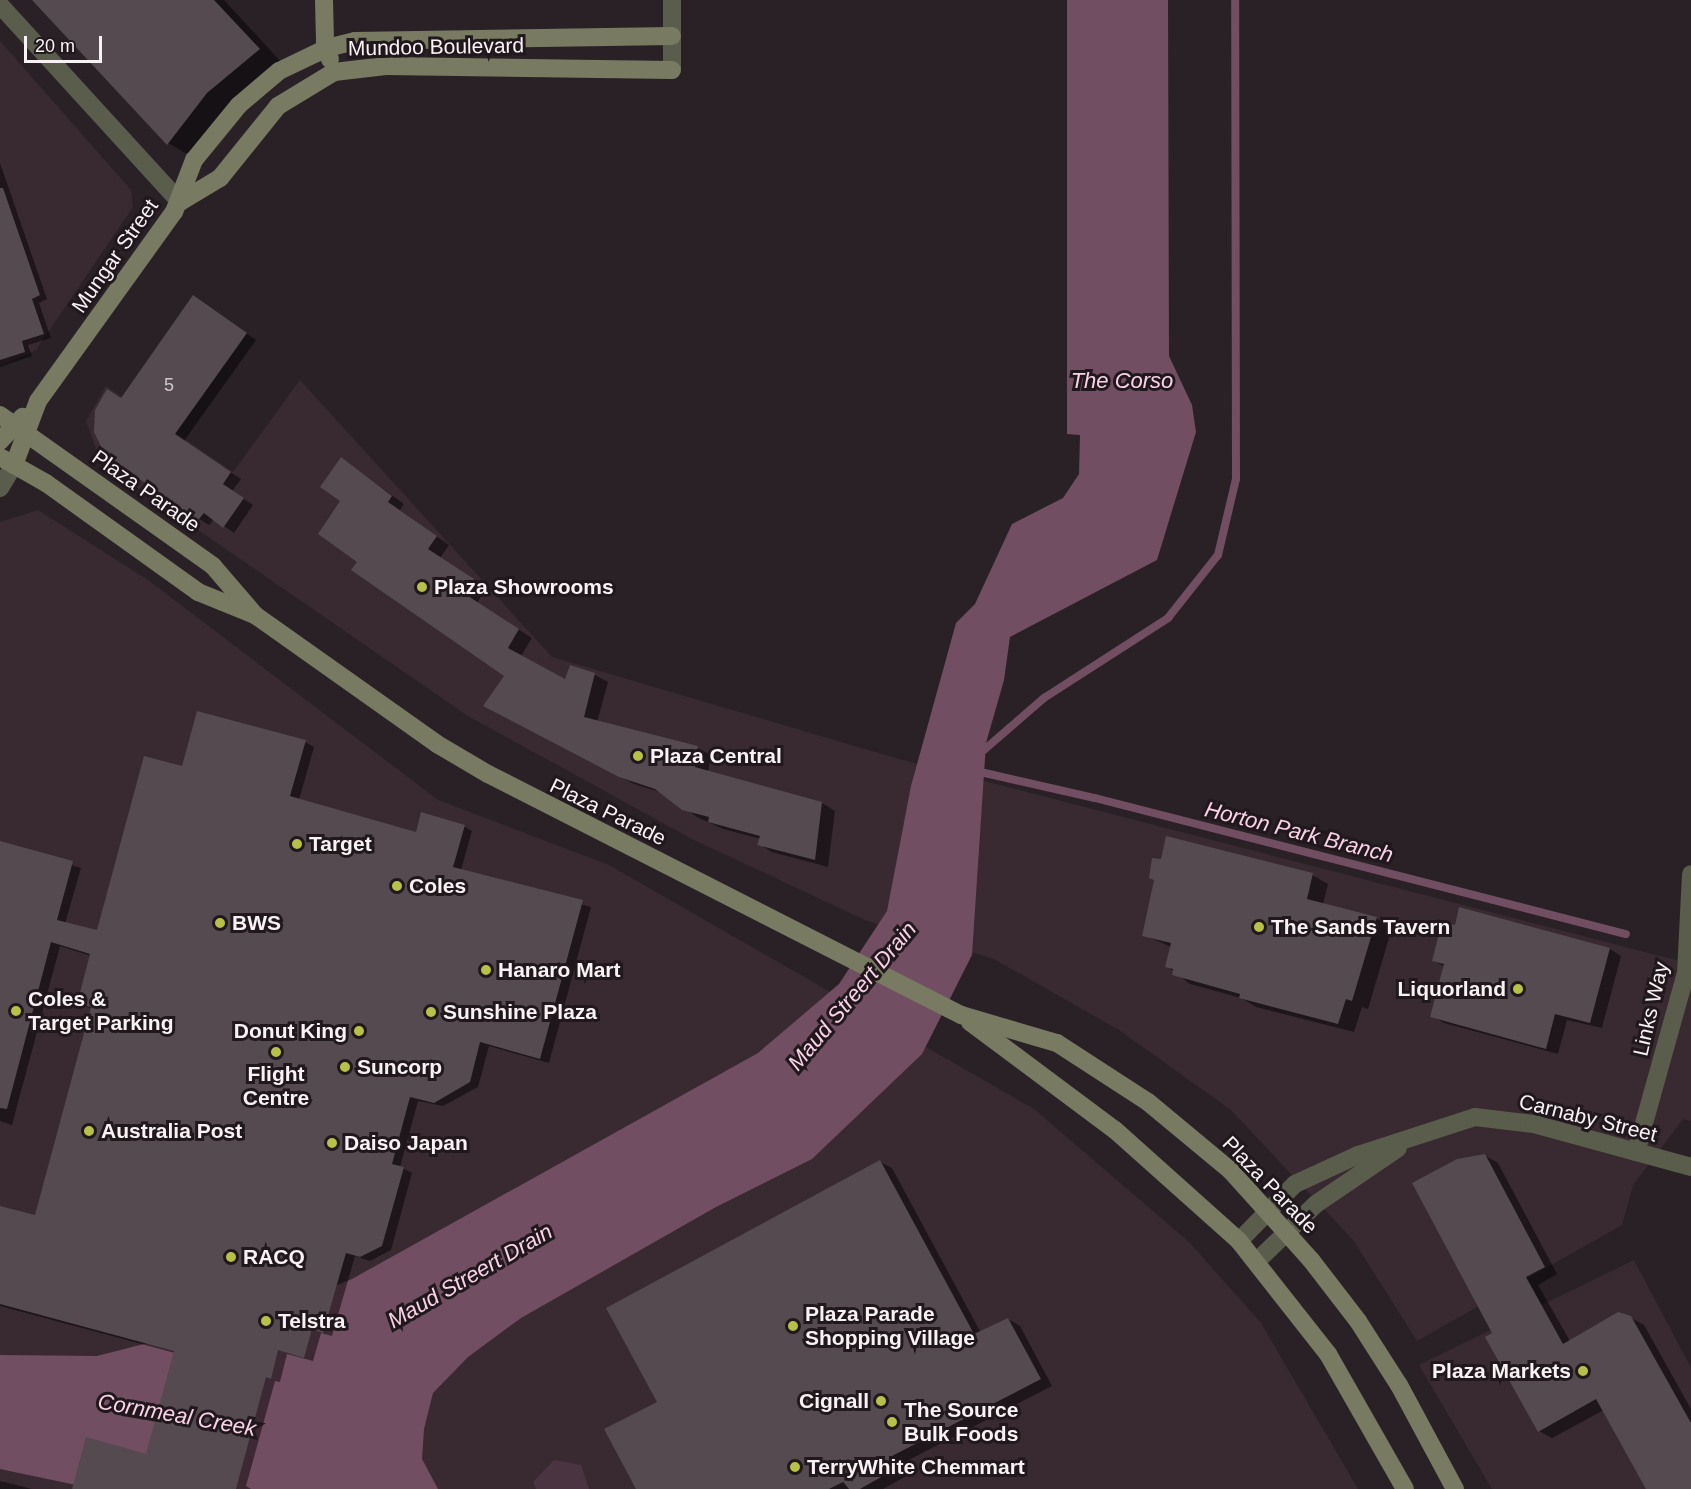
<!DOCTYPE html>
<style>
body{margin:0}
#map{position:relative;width:1691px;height:1489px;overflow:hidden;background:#2a2126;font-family:Helvetica,sans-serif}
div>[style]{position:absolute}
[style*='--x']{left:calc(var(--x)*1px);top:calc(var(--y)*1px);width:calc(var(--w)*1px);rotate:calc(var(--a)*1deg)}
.built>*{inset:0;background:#392a32}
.green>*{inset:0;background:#4b3441}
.water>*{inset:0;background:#714e61}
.shadow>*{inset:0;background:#0007}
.stream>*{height:8px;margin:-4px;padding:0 4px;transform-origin:4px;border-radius:4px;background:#714e61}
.building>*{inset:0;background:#544a50}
.street>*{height:18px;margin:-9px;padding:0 9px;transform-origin:9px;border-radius:9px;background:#5a5c4c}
.secondary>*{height:18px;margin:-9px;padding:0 9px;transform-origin:9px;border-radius:9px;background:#787b62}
.dots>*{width:16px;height:16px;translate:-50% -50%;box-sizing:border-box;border:3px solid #20181c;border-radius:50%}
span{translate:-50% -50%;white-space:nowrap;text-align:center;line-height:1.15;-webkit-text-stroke:6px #20181c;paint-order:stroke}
.number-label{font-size:18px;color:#cfc8cc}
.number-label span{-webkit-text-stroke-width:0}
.street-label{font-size:21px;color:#f8f2f5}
.poi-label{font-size:21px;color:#f8f2f5;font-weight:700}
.left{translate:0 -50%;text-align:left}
.right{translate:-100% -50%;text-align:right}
.water-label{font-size:22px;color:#f9d2e7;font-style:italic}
.scale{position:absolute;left:24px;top:36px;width:78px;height:27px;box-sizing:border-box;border:3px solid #f8f2f5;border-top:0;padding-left:8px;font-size:18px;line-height:21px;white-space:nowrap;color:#f8f2f5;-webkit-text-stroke:4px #20181c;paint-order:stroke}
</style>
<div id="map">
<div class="built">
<div style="clip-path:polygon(0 41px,131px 190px,133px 207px,36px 350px,0 366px)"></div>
<div style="clip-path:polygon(300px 380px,552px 657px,899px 759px,1691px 964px,1691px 1121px,1683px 1119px,1633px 1185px,1622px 1225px,1417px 1341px,1354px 1241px,1231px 1110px,1119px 1030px,994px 959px,865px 920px,692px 839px,468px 716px,101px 463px,86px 421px,106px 386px,233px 472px)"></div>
<div style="clip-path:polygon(38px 510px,148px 580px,438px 800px,609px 865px,1034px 1109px,1189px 1242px,1261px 1323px,1358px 1489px,0 1489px,0 522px)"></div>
<div style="clip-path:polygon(1634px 1260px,1691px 1368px,1691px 1489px,1492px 1489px,1419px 1365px)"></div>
</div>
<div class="green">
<div style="clip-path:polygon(554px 1460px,581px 1465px,589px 1489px,536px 1489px,533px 1482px)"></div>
</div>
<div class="water">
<div style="clip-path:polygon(1067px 0,1168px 0,1169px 356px,1192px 405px,1196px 432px,1157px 560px,1010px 637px,1004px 680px,986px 743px,972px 955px,922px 1054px,812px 1159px,716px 1207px,521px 1318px,468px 1357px,433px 1393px,424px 1429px,422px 1459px,438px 1489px,95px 1489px,0 1469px,0 1355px,97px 1356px,273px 1311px,352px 1279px,758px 1053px,839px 984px,887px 911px,911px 786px,956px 623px,975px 604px,1012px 524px,1063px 498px,1079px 474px,1080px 435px,1067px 434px)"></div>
</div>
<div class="shadow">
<div style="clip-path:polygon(37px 0,224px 0,282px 63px,192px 157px,168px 143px)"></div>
<div style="clip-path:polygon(0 163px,47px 299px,39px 303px,51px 338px,28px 345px,32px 356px,0 367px)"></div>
<div style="clip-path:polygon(203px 303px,256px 340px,184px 441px,241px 479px,232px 491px,253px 505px,234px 533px,214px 519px,209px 525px,199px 519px,122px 399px)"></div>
<div style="clip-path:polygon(342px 459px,404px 504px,400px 510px,449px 545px,440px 558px,486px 588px,477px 603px,532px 638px,521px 656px,566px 681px,595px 675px,608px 682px,597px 722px,697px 748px,711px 755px,708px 772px,822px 803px,835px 811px,828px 867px,772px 852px,759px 844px,761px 839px,723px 829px,697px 817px,663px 793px,634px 784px,499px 713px,506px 676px,359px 562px,342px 500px)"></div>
<div style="clip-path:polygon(305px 742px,314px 747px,299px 800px,417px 833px,464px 826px,472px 831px,461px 870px,591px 907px,549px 1063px,489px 1046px,478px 1087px,443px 1106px,418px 1101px,400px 1167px,412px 1173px,391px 1250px,370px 1261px,355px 1256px,332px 1336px,321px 1333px,313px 1361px,287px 1354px,280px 1382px,275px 1381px,246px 1486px,251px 1489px,73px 1489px,147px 1456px,175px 1353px,0 1306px,0 1207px,36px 1217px,92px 1009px,78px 1003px,91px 956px,60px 946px,12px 1125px,0 1121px,0 843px,81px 868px,65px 924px,98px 932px,183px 768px)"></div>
<div style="clip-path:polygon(1312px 875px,1328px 884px,1323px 904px,1376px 918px,1392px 928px,1368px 1009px,1362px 1007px,1354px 1032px,1256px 1007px,1241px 998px,1190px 984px,1167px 966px,1171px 947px,1144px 935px)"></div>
<div style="clip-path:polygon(1610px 949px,1621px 956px,1602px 1028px,1567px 1020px,1558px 1054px,1444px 1023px,1432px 1016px,1445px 967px,1433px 960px)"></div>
<div style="clip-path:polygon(1484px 1155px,1498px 1163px,1557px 1274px,1538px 1285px,1570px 1341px,1631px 1318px,1644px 1325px,1691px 1409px,1691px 1489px,1648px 1489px,1604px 1410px,1552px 1438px,1539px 1431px,1494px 1333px)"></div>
<div style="clip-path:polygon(880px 1162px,892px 1168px,981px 1333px,1008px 1319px,1020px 1326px,1052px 1386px,903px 1463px,908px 1475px,883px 1489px,638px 1489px,659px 1403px)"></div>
<div style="clip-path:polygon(0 1481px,32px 1489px,0 1489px)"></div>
</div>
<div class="stream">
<div style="--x:977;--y:756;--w:89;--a:-40.9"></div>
<div style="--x:1044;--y:698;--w:148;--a:-32.8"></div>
<div style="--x:1168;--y:618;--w:80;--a:-51.6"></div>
<div style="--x:1218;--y:555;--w:78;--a:-76.7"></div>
<div style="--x:1236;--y:479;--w:479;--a:-90.1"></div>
<div style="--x:976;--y:771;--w:122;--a:12.8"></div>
<div style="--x:1095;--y:798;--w:548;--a:14.37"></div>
</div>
<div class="building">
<div style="clip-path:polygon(32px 0,214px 0,260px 49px,207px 93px,167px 145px)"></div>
<div style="clip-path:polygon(0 188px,3px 188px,40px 295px,32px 299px,44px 334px,22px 341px,25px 352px,0 360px)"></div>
<div style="clip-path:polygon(193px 295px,247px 333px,175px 434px,231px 472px,223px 484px,244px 498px,223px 528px,204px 513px,198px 520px,105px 455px,94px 432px,95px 410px,107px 389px,121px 398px)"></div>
<div style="clip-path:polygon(341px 457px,392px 496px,388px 502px,437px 536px,428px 549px,474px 579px,465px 594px,519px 629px,508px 648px,565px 679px,570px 665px,595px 673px,584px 717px,698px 746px,695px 767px,822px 802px,815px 860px,757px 845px,760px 836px,708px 822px,709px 817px,682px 810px,655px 789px,619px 777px,483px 706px,504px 676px,351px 570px,357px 562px,318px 534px,340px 501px,320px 487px)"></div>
<div style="clip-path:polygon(197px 711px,306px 740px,290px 796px,416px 832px,421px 812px,465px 825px,453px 867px,583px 900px,540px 1059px,480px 1042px,470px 1082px,434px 1103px,410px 1097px,392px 1164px,404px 1167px,382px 1246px,360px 1257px,346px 1253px,323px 1333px,312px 1329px,304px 1358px,278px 1350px,271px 1379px,266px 1377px,236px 1489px,72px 1489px,86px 1437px,146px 1454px,174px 1351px,0 1304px,0 1206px,35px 1215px,91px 1007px,77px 1004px,90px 954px,51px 942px,7px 1109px,0 1108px,0 841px,73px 861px,57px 920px,97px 930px,144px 756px,182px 766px)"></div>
<div style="clip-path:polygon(1166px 836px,1313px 873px,1307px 899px,1377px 917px,1352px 1001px,1346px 999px,1338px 1024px,1239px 998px,1240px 994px,1172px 975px,1173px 969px,1165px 967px,1171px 943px,1142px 936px,1154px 880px,1149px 878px,1152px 858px,1161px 859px)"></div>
<div style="clip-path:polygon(1459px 907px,1610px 948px,1590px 1023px,1555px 1014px,1546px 1049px,1430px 1017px,1444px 964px,1432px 961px,1442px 922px,1455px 925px)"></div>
<div style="clip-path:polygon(1485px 1154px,1545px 1267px,1526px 1277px,1563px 1344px,1618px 1312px,1631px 1316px,1691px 1423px,1691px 1489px,1646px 1489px,1596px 1399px,1538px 1432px,1485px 1337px,1492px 1333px,1412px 1183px,1457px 1159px)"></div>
<div style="clip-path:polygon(880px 1160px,974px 1334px,1008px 1318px,1041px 1379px,892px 1456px,897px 1468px,860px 1489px,849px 1489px,843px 1482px,829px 1489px,636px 1489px,604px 1429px,657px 1402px,606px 1308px)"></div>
</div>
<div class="street">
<div style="--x:672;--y:0;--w:70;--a:90"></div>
<div style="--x:0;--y:5;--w:267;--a:47.6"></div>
<div style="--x:0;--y:488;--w:27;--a:-59"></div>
<div style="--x:1636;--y:1152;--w:186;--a:-74.4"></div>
<div style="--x:1686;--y:973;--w:99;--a:-87.1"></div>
<div style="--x:1239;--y:1241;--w:80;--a:-45.5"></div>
<div style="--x:1295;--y:1184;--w:69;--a:-24.7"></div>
<div style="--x:1358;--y:1155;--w:123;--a:-18"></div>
<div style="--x:1475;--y:1117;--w:59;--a:6.8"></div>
<div style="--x:1534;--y:1124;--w:163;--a:15.3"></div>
<div style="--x:1257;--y:1261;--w:82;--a:-44"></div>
<div style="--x:1316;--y:1204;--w:99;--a:-34.3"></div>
</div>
<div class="secondary">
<div style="--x:324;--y:0;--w:42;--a:88.6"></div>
<div style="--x:325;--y:42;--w:18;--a:74"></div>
<div style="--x:180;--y:202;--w:47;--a:-31"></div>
<div style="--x:220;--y:178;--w:92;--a:-51.1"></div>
<div style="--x:278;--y:106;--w:66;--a:-31.3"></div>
<div style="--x:334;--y:72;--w:52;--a:-6.6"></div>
<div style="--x:386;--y:66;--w:286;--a:0.8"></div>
<div style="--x:0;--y:415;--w:261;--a:35.3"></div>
<div style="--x:213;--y:566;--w:65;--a:49.4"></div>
<div style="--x:0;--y:441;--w:33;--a:-47"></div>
<div style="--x:0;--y:457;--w:53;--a:29.5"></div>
<div style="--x:46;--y:483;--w:187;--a:35.6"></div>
<div style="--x:198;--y:592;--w:61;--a:22"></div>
<div style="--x:255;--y:615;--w:223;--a:35.3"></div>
<div style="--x:437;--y:744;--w:59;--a:30.5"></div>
<div style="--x:488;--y:774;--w:531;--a:27"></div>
<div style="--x:961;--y:1015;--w:100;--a:16.3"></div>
<div style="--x:1057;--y:1043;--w:108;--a:33"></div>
<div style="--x:1148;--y:1102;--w:107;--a:39.7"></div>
<div style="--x:1230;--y:1170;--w:121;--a:48"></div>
<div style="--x:1311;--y:1260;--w:77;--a:52.4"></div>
<div style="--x:1358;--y:1321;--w:76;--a:57.4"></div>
<div style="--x:1399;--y:1385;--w:118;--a:61.7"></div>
<div style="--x:14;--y:465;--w:68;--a:-69.4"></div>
<div style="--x:38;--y:401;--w:233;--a:-54.3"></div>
<div style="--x:174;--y:212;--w:56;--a:-69"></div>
<div style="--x:194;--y:160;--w:71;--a:-50.7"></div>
<div style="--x:239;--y:105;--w:52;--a:-40.4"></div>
<div style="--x:279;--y:71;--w:53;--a:-25.6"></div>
<div style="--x:327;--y:48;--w:29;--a:-14"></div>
<div style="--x:355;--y:41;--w:317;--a:-0.9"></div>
<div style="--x:970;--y:1022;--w:181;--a:36.7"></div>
<div style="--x:1115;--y:1130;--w:166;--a:41.8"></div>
<div style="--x:1239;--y:1241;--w:144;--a:51.8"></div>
<div style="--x:1328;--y:1354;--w:155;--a:60.3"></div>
</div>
<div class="dots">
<div style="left:422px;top:587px;background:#b8c147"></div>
<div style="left:638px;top:756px;background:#b8c147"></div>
<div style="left:297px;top:844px;background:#b8c147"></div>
<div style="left:397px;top:886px;background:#b8c147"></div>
<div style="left:220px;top:923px;background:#b8c147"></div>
<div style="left:1259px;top:927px;background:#b8c147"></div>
<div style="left:486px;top:970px;background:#b8c147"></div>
<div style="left:1518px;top:989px;background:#b8c147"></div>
<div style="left:16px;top:1011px;background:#b8c147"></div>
<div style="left:431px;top:1012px;background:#b8c147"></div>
<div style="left:359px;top:1031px;background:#b8c147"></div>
<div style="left:276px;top:1052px;background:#b8c147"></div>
<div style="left:345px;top:1067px;background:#b8c147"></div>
<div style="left:89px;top:1131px;background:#b8c147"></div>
<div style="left:332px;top:1143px;background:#b8c147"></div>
<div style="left:231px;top:1257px;background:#b8c147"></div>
<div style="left:266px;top:1321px;background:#b8c147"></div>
<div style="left:793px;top:1326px;background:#b8c147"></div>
<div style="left:1583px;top:1371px;background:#b8c147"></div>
<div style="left:881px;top:1401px;background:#b8c147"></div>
<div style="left:892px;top:1422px;background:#b8c147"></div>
<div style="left:795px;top:1467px;background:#b8c147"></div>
</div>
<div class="number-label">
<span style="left:169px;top:385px">5</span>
</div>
<div class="street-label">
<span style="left:436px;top:47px;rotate:-1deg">Mundoo Boulevard</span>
<span style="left:115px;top:256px;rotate:-55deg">Mungar Street</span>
<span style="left:146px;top:491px;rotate:35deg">Plaza Parade</span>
<span style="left:608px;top:812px;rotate:26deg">Plaza Parade</span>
<span style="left:1651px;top:1009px;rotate:-77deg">Links Way</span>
<span style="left:1588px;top:1118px;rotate:14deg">Carnaby Street</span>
<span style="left:1270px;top:1185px;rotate:46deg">Plaza Parade</span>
</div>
<div class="poi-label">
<span class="left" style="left:434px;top:587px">Plaza Showrooms</span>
<span class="left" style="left:650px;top:756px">Plaza Central</span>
<span class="left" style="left:309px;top:844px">Target</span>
<span class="left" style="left:409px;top:886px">Coles</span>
<span class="left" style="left:232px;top:923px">BWS</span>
<span class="left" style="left:1271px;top:927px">The Sands Tavern</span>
<span class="left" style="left:498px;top:970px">Hanaro Mart</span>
<span class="right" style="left:1506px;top:989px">Liquorland</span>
<span class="left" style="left:28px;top:1011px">Coles &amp;<br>Target Parking</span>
<span class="left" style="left:443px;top:1012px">Sunshine Plaza</span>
<span class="right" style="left:347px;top:1031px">Donut King</span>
<span class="left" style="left:357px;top:1067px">Suncorp</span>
<span style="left:276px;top:1086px">Flight<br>Centre</span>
<span class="left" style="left:101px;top:1131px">Australia Post</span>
<span class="left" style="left:344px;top:1143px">Daiso Japan</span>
<span class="left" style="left:243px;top:1257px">RACQ</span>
<span class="left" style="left:805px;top:1326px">Plaza Parade<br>Shopping Village</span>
<span class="left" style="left:278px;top:1321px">Telstra</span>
<span class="right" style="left:1571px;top:1371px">Plaza Markets</span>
<span class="right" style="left:869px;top:1401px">Cignall</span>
<span class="left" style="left:904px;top:1422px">The Source<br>Bulk Foods</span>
<span class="left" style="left:807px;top:1467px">TerryWhite Chemmart</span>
</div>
<div class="water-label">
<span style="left:1122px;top:381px">The Corso</span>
<span style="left:1299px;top:832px;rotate:14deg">Horton Park Branch</span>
<span style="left:852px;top:996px;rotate:-50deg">Maud Streert Drain</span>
<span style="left:470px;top:1276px;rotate:-30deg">Maud Streert Drain</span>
<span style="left:177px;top:1415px;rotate:10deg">Cornmeal Creek</span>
</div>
<div class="scale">20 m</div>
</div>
